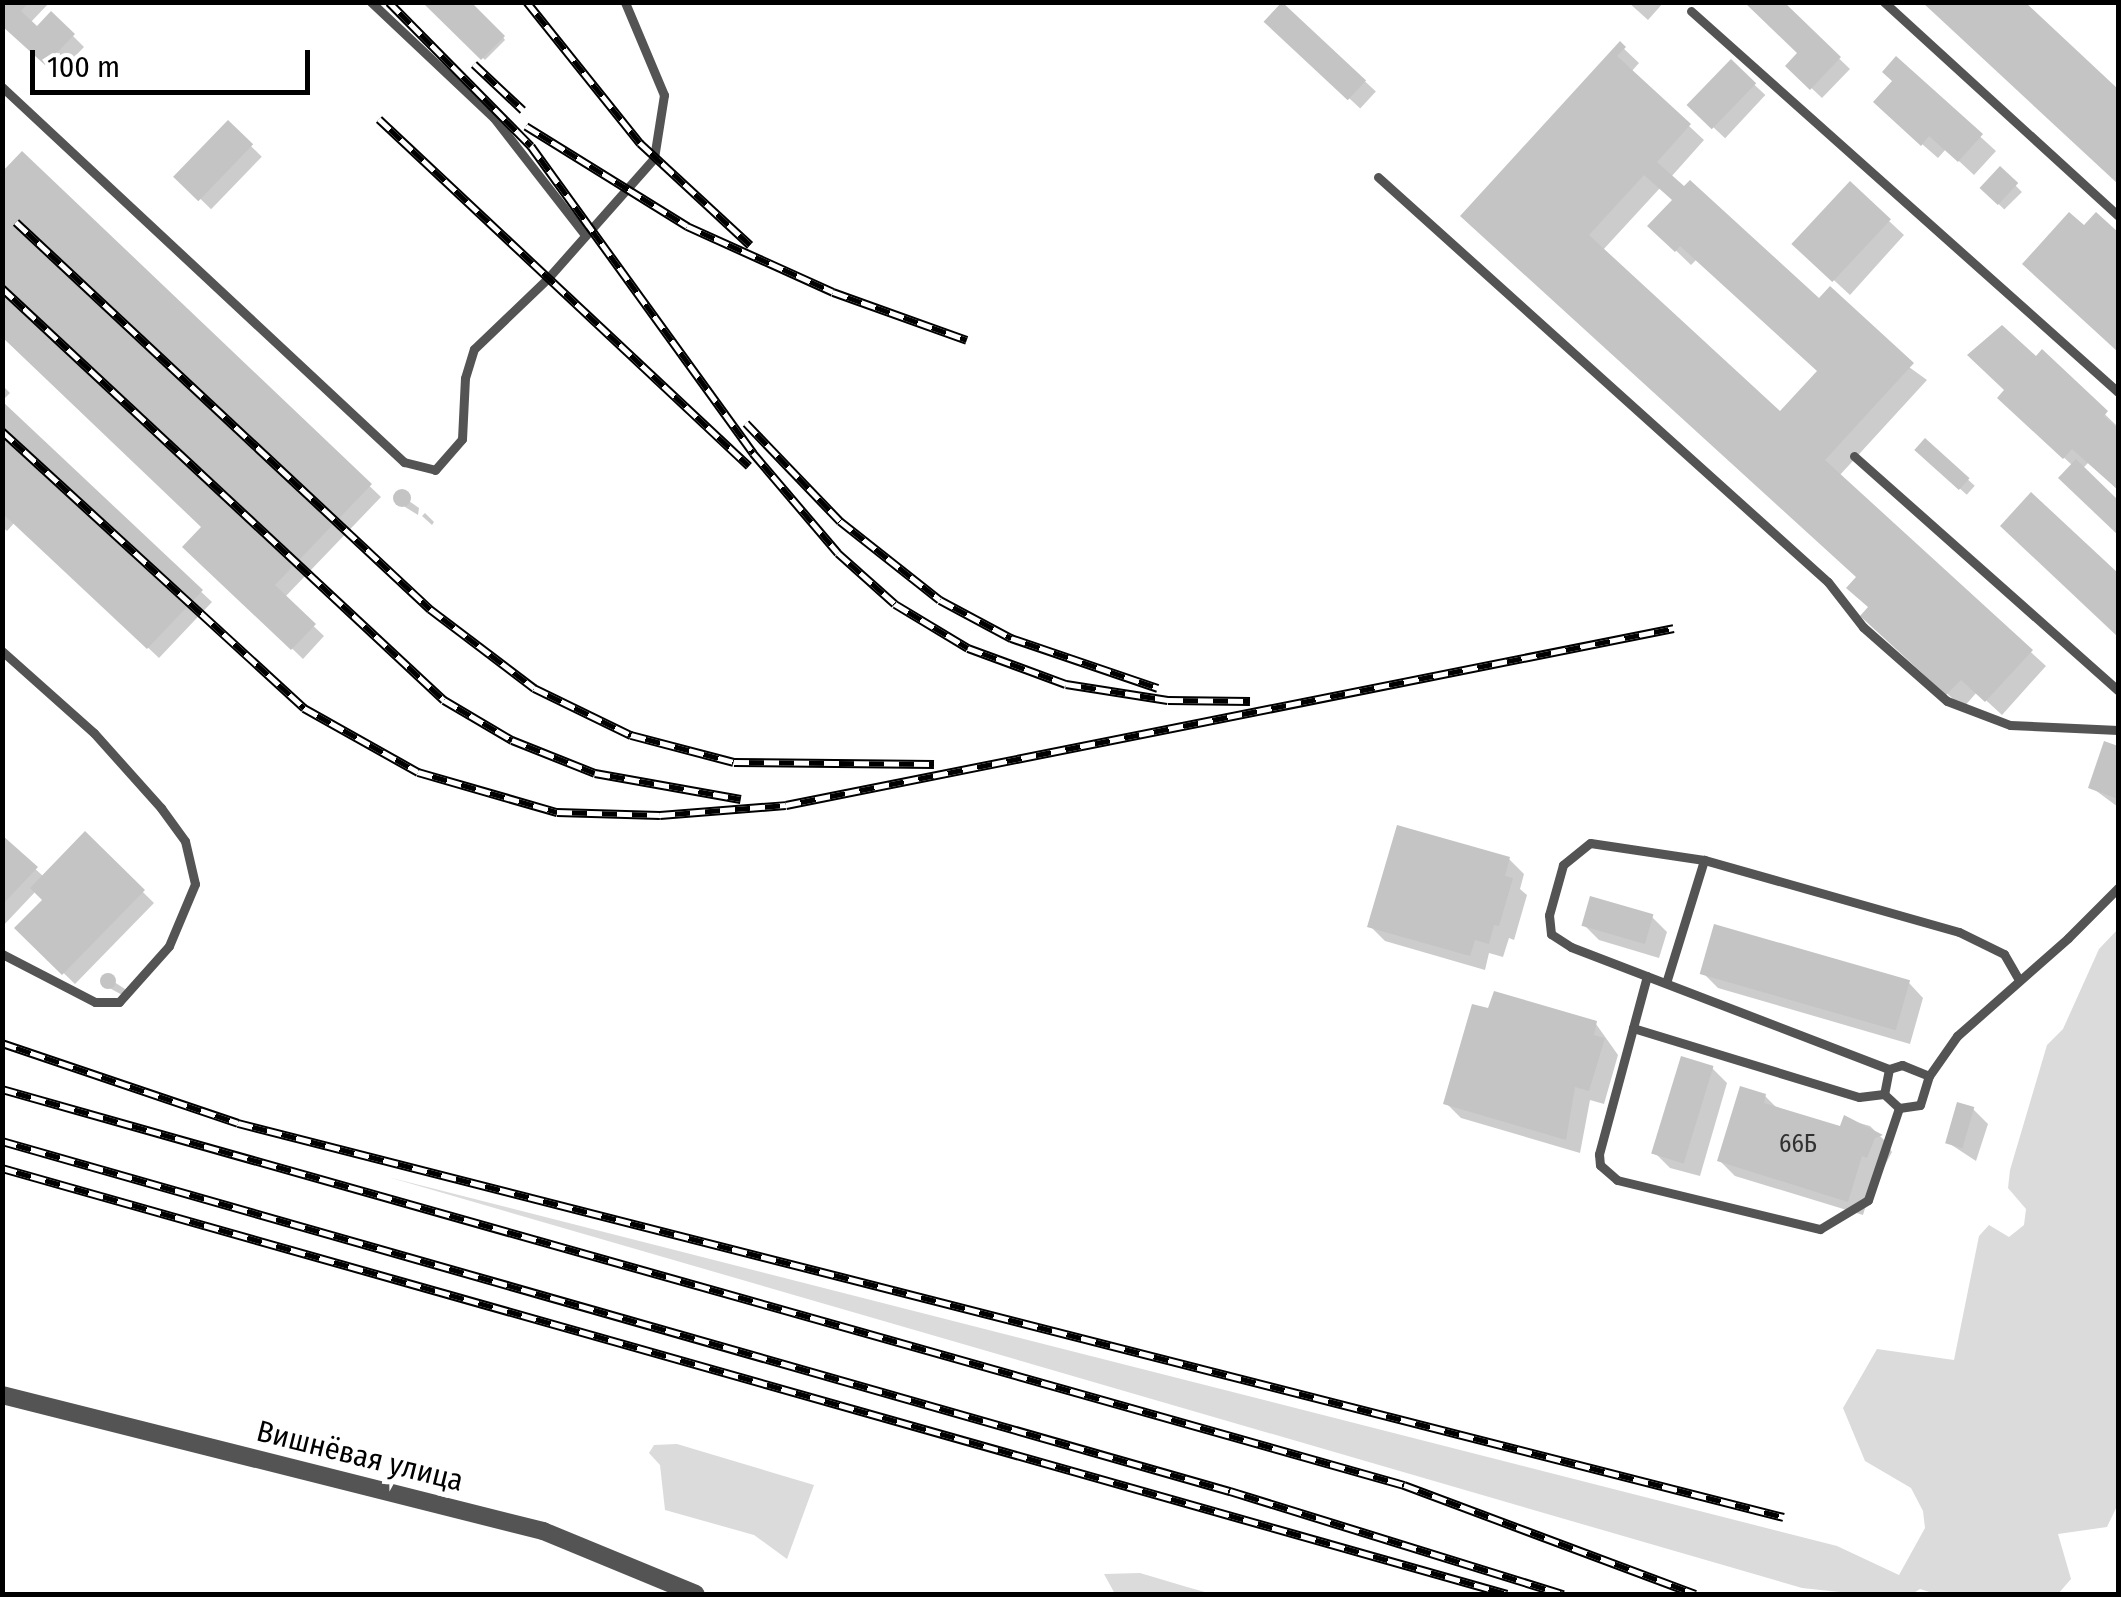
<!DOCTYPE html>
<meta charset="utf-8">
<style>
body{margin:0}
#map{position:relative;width:2121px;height:1597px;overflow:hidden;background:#fff;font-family:"Fira Sans Condensed",sans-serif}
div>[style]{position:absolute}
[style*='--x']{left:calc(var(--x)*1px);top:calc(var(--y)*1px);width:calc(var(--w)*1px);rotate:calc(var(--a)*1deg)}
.green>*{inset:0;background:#dbdbdb}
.shadow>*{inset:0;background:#0003;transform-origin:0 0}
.building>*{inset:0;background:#c4c4c4;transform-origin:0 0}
.round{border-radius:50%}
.service>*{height:9px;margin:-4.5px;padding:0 4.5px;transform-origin:4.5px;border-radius:4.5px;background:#545454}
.minor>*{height:18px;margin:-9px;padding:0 9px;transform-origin:9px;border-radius:9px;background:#545454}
.rail>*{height:9px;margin-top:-4.5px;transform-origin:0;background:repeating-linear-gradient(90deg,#fff 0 15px,#000 0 30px);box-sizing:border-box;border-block:2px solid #000}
span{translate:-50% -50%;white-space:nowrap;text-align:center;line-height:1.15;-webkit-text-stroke:10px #fff;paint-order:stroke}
.number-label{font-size:25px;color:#313131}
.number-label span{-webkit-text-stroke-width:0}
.street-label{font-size:30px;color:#000}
.frame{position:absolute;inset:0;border:5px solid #000;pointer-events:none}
.scale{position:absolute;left:30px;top:50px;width:280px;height:45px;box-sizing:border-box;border:5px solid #000;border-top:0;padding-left:12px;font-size:30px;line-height:35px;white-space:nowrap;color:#000;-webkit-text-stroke:8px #fff;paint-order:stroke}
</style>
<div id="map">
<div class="green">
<div style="clip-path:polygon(2118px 929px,2118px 1504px,2107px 1527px,2058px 1534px,2071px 1579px,2058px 1594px,1936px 1594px,1920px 1589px,1912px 1594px,1858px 1594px,1802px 1588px,388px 1177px,1837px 1546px,1899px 1575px,1925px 1528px,1923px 1511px,1911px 1488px,1865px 1461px,1843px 1408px,1877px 1349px,1954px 1360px,1979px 1236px,1989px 1225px,2009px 1237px,2024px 1225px,2026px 1209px,2008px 1188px,2010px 1170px,2047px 1045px,2063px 1029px,2099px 949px)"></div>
<div style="clip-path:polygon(677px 1444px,814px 1485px,787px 1559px,754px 1535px,665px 1510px,660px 1465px,649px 1453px,654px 1445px)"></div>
<div style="clip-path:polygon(1140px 1573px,1187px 1587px,1212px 1594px,1115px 1594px,1104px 1574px)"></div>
</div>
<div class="shadow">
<div style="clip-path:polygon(6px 2px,50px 2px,30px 23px,37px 29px,51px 14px,84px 47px,58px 74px,2px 23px)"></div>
<div style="clip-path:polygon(426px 2px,503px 37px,505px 40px,485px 60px)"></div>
<div style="clip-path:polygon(1628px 2px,1664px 2px,1648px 20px)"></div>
<div style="clip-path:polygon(1780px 2px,1850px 69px,1822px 98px,1788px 66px,1800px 53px)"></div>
<div style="left:1283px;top:5px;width:127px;height:23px;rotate:43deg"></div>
<div style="clip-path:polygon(evenodd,1620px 45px,1639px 63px,1631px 72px,1704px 140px,1671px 177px,1819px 302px,1927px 380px,1839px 476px,2046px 666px,2002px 715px,1977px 692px,1963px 708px,1878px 631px,1859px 578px,1478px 231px,1620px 45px,1660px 188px,1674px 201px,1666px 241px,1691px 265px,1697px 259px,1820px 372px,1780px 414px,1602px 251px,1660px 188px)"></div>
<div style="clip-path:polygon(1896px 60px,1996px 151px,1974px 175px,1946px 149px,1938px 158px,1891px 117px)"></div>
<div style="left:1731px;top:63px;width:47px;height:59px;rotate:43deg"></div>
<div style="left:228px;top:124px;width:47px;height:73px;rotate:44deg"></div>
<div style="clip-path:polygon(23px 155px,381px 497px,284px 598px,324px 636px,303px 659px,186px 547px,205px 527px)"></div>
<div style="left:2000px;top:170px;width:31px;height:25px;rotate:45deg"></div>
<div style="clip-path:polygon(2096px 215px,2118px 236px,2118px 350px,2040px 279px)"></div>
<div style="clip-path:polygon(1889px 221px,1904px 235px,1850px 295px,1811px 259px)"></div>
<div style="clip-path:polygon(2042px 353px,2118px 427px,2118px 490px,2089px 462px,2082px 469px,2118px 503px,2118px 532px,2061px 478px,2073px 466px,2015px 412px)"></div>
<div style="clip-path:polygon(2px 385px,10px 393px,2px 401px)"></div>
<div style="clip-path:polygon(2px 405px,212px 602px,159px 658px,15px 522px,7px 531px,2px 527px)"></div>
<div style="left:1925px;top:441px;width:67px;height:12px;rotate:42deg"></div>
<div style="clip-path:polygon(399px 494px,419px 508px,418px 515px,397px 502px)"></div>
<div style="clip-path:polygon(425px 513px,434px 522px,432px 525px,422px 516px)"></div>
<div style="clip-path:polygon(2106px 744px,2118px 749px,2118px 807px,2091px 787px)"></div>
<div style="clip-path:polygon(85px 835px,154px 903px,75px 984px,17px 928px,45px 900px,36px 891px,2px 927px,2px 838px,44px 877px)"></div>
<div style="clip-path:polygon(1509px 859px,1524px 874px,1520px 889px,1527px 895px,1514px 940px,1509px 938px,1503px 957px,1489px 953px,1485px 970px,1385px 941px,1370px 926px)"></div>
<div style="clip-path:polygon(1652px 917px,1667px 932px,1659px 958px,1599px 940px,1584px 925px)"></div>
<div style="clip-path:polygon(1703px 973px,1909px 983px,1923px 998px,1910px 1044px,1718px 988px)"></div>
<div style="clip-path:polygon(105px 976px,125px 989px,124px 996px,104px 985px)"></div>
<div style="clip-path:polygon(1596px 1024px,1618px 1055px,1604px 1104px,1590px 1100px,1580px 1153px,1461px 1118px,1446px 1103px)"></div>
<div style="clip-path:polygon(1712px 1068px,1727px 1083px,1700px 1176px,1670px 1168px,1655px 1153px)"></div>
<div style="clip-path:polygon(1765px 1096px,1779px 1110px,1842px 1130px,1845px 1119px,1870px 1126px,1886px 1142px,1892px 1152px,1882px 1171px,1877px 1169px,1863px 1215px,1735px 1176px,1720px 1161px)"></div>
<div style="clip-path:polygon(1973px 1109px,1988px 1124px,1976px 1161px,1947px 1142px)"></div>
</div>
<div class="building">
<div style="clip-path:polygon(2px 2px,29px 2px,21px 11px,37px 26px,51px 11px,75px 34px,45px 65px,2px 26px)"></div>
<div style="clip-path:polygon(422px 2px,471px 2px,505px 36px,481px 60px)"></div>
<div style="left:1282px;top:2px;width:115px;height:27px;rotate:43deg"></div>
<div style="clip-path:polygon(1744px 2px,1784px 2px,1841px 57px,1810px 90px,1785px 66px,1797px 53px)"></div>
<div style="clip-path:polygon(1922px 2px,2025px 2px,2118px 89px,2118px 184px)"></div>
<div style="clip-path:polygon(evenodd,1620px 41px,1626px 47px,1617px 56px,1691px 124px,1657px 162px,1684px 186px,1690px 180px,1819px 298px,1830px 286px,1914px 363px,1825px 460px,2033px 650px,1985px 702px,1961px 680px,1946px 695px,1860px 616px,1868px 607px,1846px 588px,1856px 577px,1460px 216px,1620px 41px,1644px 175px,1672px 200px,1647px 226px,1675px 252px,1680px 246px,1817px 371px,1780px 411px,1589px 235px,1644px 175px)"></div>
<div style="clip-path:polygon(1896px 56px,1983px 134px,1958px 162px,1929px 136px,1921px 146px,1873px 102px,1892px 81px,1882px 72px)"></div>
<div style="left:1731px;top:59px;width:35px;height:64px;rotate:44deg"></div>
<div style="left:228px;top:120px;width:35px;height:79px;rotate:44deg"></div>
<div style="clip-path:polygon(22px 151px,372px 484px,275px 585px,316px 624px,291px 650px,182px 547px,201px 527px,2px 337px,2px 172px)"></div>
<div style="left:2000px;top:166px;width:25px;height:30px;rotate:43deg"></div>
<div style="left:1850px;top:181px;width:56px;height:86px;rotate:43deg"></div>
<div style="clip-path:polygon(2069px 212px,2084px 225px,2096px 212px,2118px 232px,2118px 352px,2022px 264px)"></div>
<div style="clip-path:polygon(2002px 325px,2036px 356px,2042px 349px,2108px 411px,2104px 416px,2118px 429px,2118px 490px,2072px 449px,2063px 459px,1997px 398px,2004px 390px,1967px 355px)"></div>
<div style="clip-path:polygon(2px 401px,203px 590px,147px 649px,2px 513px)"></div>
<div style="left:1925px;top:438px;width:60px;height:16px;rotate:42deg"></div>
<div style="clip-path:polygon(2076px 459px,2118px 500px,2118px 535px,2058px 478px)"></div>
<div class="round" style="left:393px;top:489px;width:18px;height:18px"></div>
<div style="clip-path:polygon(2031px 492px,2118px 573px,2118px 637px,2000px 526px)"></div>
<div style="clip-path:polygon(2104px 741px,2118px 746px,2118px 799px,2088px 788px)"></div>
<div style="clip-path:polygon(1397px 825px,1510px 857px,1505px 876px,1513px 878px,1499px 926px,1494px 925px,1489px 944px,1475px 940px,1470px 956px,1367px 927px)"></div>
<div style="clip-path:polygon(85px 831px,145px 890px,62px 975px,14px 928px,42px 900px,30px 888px)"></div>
<div style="clip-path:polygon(2px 835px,38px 867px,2px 905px)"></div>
<div style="left:1590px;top:896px;width:66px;height:31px;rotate:16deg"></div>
<div style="left:1714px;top:924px;width:204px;height:52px;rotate:16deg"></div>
<div class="round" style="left:100px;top:973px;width:16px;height:16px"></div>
<div style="clip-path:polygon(1494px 991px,1597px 1021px,1594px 1035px,1605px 1038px,1589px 1091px,1575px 1087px,1566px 1140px,1443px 1104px,1472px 1004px,1488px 1008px)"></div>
<div style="left:1681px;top:1056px;width:34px;height:102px;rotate:17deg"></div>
<div style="clip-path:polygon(1740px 1086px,1766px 1094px,1764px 1103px,1840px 1126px,1844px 1115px,1883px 1135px,1875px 1138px,1867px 1158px,1862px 1156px,1848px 1202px,1717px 1161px)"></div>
<div style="left:1957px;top:1102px;width:18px;height:43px;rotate:16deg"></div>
</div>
<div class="service">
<div style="--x:371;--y:2;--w:169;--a:43.3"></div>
<div style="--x:494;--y:118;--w:148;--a:52.1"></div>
<div style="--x:1884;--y:2;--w:317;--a:42.4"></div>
<div style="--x:1691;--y:11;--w:572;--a:41.74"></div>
<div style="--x:2;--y:87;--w:550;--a:43.01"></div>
<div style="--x:404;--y:462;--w:32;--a:14"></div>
<div style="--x:435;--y:470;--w:41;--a:-48.9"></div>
<div style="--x:462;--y:439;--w:61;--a:-87.2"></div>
<div style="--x:465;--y:378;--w:30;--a:-73"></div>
<div style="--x:474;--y:349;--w:103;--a:-43.8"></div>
<div style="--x:548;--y:278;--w:160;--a:-48.5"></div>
<div style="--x:654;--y:158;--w:64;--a:-81"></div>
<div style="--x:664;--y:95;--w:101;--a:-112.8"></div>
<div style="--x:1378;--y:177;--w:605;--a:41.99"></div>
<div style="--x:1828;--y:582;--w:57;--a:52.1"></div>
<div style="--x:1863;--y:627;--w:112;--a:41.4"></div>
<div style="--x:1947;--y:701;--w:67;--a:20.9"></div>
<div style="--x:2010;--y:725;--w:108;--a:2.7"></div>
<div style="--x:1854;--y:456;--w:353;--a:41.6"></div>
<div style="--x:2;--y:651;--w:123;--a:41.7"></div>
<div style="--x:94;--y:733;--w:101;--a:48.2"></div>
<div style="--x:161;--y:808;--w:41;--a:54"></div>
<div style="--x:185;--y:841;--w:44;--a:76.9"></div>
<div style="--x:195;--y:884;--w:67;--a:112.8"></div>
<div style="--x:169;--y:946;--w:75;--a:131.8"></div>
<div style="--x:119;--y:1002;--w:24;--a:180"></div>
<div style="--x:95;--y:1002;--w:105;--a:-152.7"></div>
<div style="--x:1647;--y:976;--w:54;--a:105.1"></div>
<div style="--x:1633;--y:1028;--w:236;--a:17"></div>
<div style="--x:1859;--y:1097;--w:25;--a:-7"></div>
<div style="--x:2019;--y:980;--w:30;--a:-120"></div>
<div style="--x:2004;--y:954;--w:50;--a:-153.9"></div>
<div style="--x:1959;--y:932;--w:265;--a:-164.2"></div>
<div style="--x:1704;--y:860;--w:115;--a:-171.5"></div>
<div style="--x:1590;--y:843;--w:35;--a:141"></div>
<div style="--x:1563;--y:865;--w:52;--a:105.6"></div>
<div style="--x:1549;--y:915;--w:19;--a:84"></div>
<div style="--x:1551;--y:934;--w:24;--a:33"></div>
<div style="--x:1571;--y:947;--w:341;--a:21"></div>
<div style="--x:1889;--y:1069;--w:14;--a:-17"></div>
<div style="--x:1902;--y:1065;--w:29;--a:22"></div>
<div style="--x:1929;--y:1076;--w:49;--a:-55"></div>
<div style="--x:1957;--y:1036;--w:148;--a:-41.4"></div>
<div style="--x:2068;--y:938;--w:71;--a:-45"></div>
<div style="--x:1666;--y:983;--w:129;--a:-72.8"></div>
<div style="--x:1633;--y:1028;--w:131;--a:105.1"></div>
<div style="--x:1599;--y:1154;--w:11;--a:85"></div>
<div style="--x:1600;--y:1165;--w:23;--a:41"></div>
<div style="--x:1617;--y:1180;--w:209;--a:13.6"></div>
<div style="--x:1820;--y:1229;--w:56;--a:-31.1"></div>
<div style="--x:1868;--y:1200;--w:97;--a:-71.4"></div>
<div style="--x:1889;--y:1069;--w:25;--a:101"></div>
<div style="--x:1884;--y:1094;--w:21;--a:43"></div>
<div style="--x:1899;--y:1108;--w:21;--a:-8"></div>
<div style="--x:1920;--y:1105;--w:30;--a:-73"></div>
</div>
<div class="minor">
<div style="--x:2;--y:1395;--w:558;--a:14.11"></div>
<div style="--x:543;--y:1531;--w:165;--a:22.4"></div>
</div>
<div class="rail">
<div style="--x:389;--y:2;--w:202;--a:45.4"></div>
<div style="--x:531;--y:146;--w:379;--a:54.1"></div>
<div style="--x:753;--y:453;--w:131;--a:49.6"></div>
<div style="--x:838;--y:553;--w:76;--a:41.8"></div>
<div style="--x:895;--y:604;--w:85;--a:31.1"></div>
<div style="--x:968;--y:648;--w:104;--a:20.2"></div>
<div style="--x:1066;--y:684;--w:103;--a:8.9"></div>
<div style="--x:1168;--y:700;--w:82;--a:0.7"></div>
<div style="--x:527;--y:2;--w:181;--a:51.3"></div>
<div style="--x:640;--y:143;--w:150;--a:42.8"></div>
<div style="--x:474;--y:64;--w:67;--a:43.2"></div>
<div style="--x:379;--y:119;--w:507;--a:43.16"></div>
<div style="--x:526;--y:126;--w:190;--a:31.8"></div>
<div style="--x:687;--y:226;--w:160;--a:24.3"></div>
<div style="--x:833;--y:292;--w:142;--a:19.7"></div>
<div style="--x:16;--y:222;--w:567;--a:43.07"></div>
<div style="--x:430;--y:609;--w:131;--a:37.2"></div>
<div style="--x:534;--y:688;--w:108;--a:25.9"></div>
<div style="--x:631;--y:735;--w:106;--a:14.7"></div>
<div style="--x:734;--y:762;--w:200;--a:0.6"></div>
<div style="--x:2;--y:288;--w:604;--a:42.99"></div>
<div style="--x:444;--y:700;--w:79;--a:30.5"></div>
<div style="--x:512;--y:740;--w:89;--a:21.7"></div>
<div style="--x:595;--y:773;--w:148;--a:10.1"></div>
<div style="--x:746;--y:423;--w:136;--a:46.2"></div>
<div style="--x:840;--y:521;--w:127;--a:38.3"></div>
<div style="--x:940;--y:600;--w:81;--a:28.2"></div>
<div style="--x:1011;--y:638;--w:155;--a:18.8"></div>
<div style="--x:2;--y:431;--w:410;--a:42.5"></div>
<div style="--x:304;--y:708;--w:131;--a:29.3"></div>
<div style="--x:418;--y:772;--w:145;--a:16.1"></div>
<div style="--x:557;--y:812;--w:103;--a:1.7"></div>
<div style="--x:660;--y:815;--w:126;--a:-4.5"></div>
<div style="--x:786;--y:805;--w:905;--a:-11.27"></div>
<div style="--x:2;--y:1043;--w:249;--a:18.7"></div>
<div style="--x:238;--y:1123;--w:1595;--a:14.3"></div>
<div style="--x:2;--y:1089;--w:1457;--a:15.77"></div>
<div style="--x:1404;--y:1485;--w:311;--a:20.5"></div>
<div style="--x:2;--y:1141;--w:1277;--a:15.91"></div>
<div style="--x:1230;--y:1491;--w:349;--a:17.2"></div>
<div style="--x:2;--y:1168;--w:1564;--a:15.8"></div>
</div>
<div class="number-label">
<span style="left:1798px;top:1144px">66Б</span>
</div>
<div class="street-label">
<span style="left:360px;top:1456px;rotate:14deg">Вишнёвая улица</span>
</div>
<div class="frame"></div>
<div class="scale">100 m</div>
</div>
